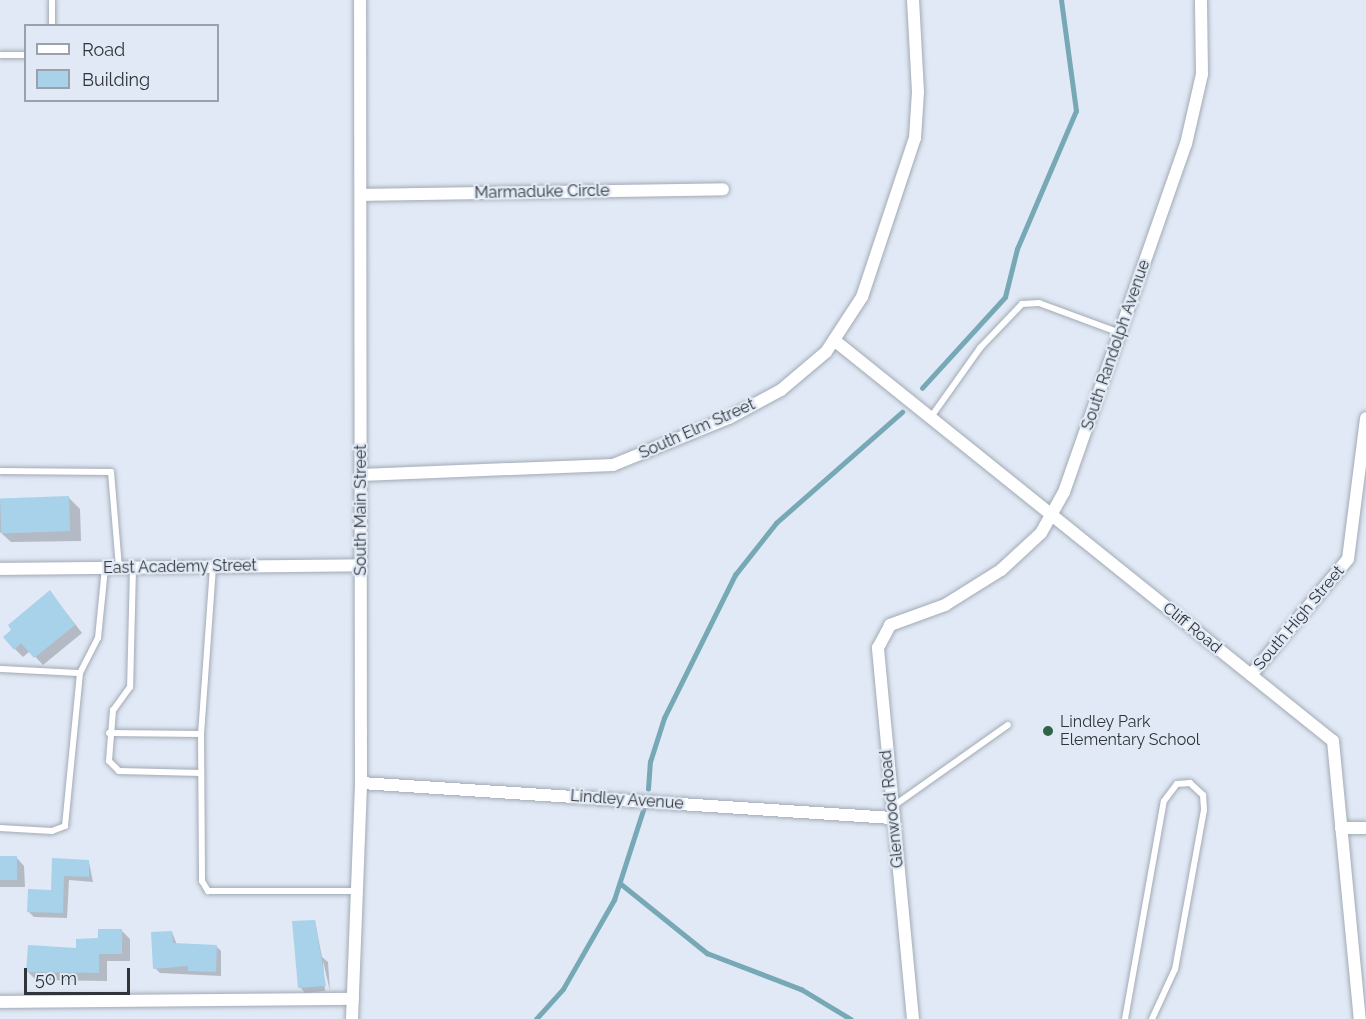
<!DOCTYPE html>
<style>
body{margin:0}
#map{position:relative;width:1366px;height:1019px;overflow:hidden;background:#e0e9f5;font-family:Raleway,sans-serif}
div>[style]{position:absolute}
[style*='--x']{left:calc(var(--x)*1px);top:calc(var(--y)*1px);width:calc(var(--w)*1px);rotate:calc(var(--a)*1deg)}
.shadow>*{inset:0;background:#0003}
.stream>*{height:4.5px;margin:-2.25px;padding:0 2.25px;transform-origin:2.25px;border-radius:2.25px;background:#77a8b5}
.building>*{inset:0;background:#a8d1ea;transform-origin:0 0}
.roads{filter:drop-shadow(0 0 2px #a2aab5) drop-shadow(0 0 2px #a2aab5)}
.lane>*{height:6px;margin:-3px;padding:0 3px;transform-origin:3px;border-radius:3px;background:#fff}
.street>*{height:12px;margin:-6px;padding:0 6px;transform-origin:6px;border-radius:6px;background:#fff}
.dots>*{width:16px;height:16px;translate:-50% -50%;box-sizing:border-box;border:3px solid #e0e9f5;border-radius:50%}
span{translate:-50% -50%;white-space:nowrap;text-align:center;line-height:1.15;-webkit-text-stroke:4.5px #e0e9f5;paint-order:stroke}
.street-label{font-size:16px;color:#313539}
.poi-label{font-size:16px;color:#313539}
.left{translate:0 -50%;text-align:left}
.legend{position:absolute;left:24px;top:24px;width:195px;height:78px;box-sizing:border-box;background:#e0e9f5;border:2px solid #9aa1aa;margin:0;padding:8px 10px;list-style:none;font-size:18px;color:#313539}
.legend li{display:flex;align-items:center;gap:12px;height:30px}
.legend b{width:30px;border:2px solid #9aa1aa}
.scale{position:absolute;left:24px;top:968px;width:106px;height:27px;box-sizing:border-box;border:3px solid #313539;border-top:0;padding-left:8px;font-size:18px;line-height:21px;white-space:nowrap;color:#313539;-webkit-text-stroke:4px #e0e9f5;paint-order:stroke}
</style>
<div id="map">
<div class="shadow">
<div style="clip-path:polygon(69px 498px,80px 509px,81px 541px,11px 542px,0 532px,0 499px)"></div>
<div style="clip-path:polygon(50px 592px,82px 633px,43px 665px,30px 651px,23px 657px,15px 649px)"></div>
<div style="clip-path:polygon(16px 857px,24px 866px,25px 887px,0 887px,0 858px)"></div>
<div style="clip-path:polygon(54px 860px,89px 862px,93px 882px,69px 880px,67px 918px,34px 917px,29px 912px,52px 891px)"></div>
<div style="clip-path:polygon(315px 921px,322px 957px,328px 962px,330px 991px,323px 961px,325px 991px,305px 993px,300px 987px)"></div>
<div style="clip-path:polygon(122px 931px,130px 939px,130px 961px,107px 961px,107px 981px,36px 980px,28px 972px)"></div>
<div style="clip-path:polygon(172px 932px,177px 945px,216px 946px,221px 951px,221px 976px,160px 973px,155px 968px)"></div>
</div>
<div class="stream">
<div style="--x:922;--y:388;--w:123;--a:-47.6"></div>
<div style="--x:1005;--y:297;--w:49;--a:-76"></div>
<div style="--x:1017;--y:249;--w:150;--a:-66.9"></div>
<div style="--x:1076;--y:111;--w:112;--a:-97.7"></div>
<div style="--x:648;--y:789;--w:27;--a:-86"></div>
<div style="--x:650;--y:762;--w:46;--a:-72.3"></div>
<div style="--x:664;--y:718;--w:160;--a:-63.6"></div>
<div style="--x:735;--y:575;--w:66;--a:-51.7"></div>
<div style="--x:776;--y:523;--w:168;--a:-41.4"></div>
<div style="--x:620;--y:883;--w:112;--a:38.8"></div>
<div style="--x:707;--y:953;--w:101;--a:21"></div>
<div style="--x:801;--y:989;--w:58;--a:31"></div>
<div style="--x:536;--y:1019;--w:40;--a:-48"></div>
<div style="--x:563;--y:989;--w:103;--a:-60.2"></div>
<div style="--x:614;--y:900;--w:95;--a:-72.1"></div>
</div>
<div class="building">
<div style="left:69px;top:496px;width:35px;height:69px;rotate:88deg"></div>
<div style="clip-path:polygon(50px 590px,75px 625px,34px 658px,21px 643px,14px 650px,3px 637px,11px 630px,8px 625px)"></div>
<div style="left:0;top:856px;width:17px;height:24px"></div>
<div style="clip-path:polygon(52px 858px,89px 860px,89px 877px,64px 876px,63px 913px,27px 912px,28px 889px,51px 890px)"></div>
<div style="clip-path:polygon(315px 920px,326px 986px,298px 988px,292px 921px)"></div>
<div style="clip-path:polygon(98px 929px,122px 929px,122px 954px,99px 954px,99px 973px,26px 972px,28px 945px,76px 948px,76px 939px,98px 938px)"></div>
<div style="clip-path:polygon(172px 931px,173px 943px,217px 945px,216px 972px,188px 971px,188px 966px,153px 969px,151px 932px)"></div>
</div>
<div class="roads">
<div class="lane">
<div style="--x:52;--y:0;--w:26;--a:90"></div>
<div style="--x:0;--y:55;--w:26;--a:0"></div>
<div style="--x:931;--y:417;--w:85;--a:-54.6"></div>
<div style="--x:980;--y:348;--w:61;--a:-46.3"></div>
<div style="--x:1022;--y:304;--w:17;--a:-3"></div>
<div style="--x:1039;--y:303;--w:86;--a:20.3"></div>
<div style="--x:0;--y:471;--w:111;--a:0.5"></div>
<div style="--x:111;--y:472;--w:95;--a:85.2"></div>
<div style="--x:213;--y:567;--w:167;--a:94.1"></div>
<div style="--x:201;--y:734;--w:147;--a:89.6"></div>
<div style="--x:202;--y:881;--w:12;--a:59"></div>
<div style="--x:208;--y:891;--w:151;--a:0"></div>
<div style="--x:133;--y:568;--w:119;--a:91.4"></div>
<div style="--x:130;--y:687;--w:29;--a:126"></div>
<div style="--x:113;--y:710;--w:51;--a:94.5"></div>
<div style="--x:109;--y:761;--w:14;--a:45"></div>
<div style="--x:119;--y:771;--w:82;--a:1.4"></div>
<div style="--x:0;--y:669;--w:80;--a:2.9"></div>
<div style="--x:109;--y:733;--w:92;--a:0.6"></div>
<div style="--x:892;--y:807;--w:142;--a:-35.3"></div>
<div style="--x:0;--y:828;--w:52;--a:3.3"></div>
<div style="--x:52;--y:831;--w:14;--a:-21"></div>
<div style="--x:65;--y:826;--w:154;--a:-84.4"></div>
<div style="--x:80;--y:673;--w:39;--a:-63"></div>
<div style="--x:98;--y:638;--w:70;--a:-84.3"></div>
<div style="--x:1125;--y:1019;--w:221;--a:-79.9"></div>
<div style="--x:1164;--y:801;--w:21;--a:-53"></div>
<div style="--x:1177;--y:784;--w:13;--a:-4"></div>
<div style="--x:1190;--y:783;--w:18;--a:43"></div>
<div style="--x:1203;--y:795;--w:15;--a:86"></div>
<div style="--x:1204;--y:810;--w:162;--a:100.3"></div>
<div style="--x:1175;--y:969;--w:55;--a:114.7"></div>
</div>
<div class="street">
<div style="--x:361;--y:195;--w:362;--a:-0.9"></div>
<div style="--x:834;--y:340;--w:640;--a:38.79"></div>
<div style="--x:1333;--y:741;--w:279;--a:84.5"></div>
<div style="--x:361;--y:475;--w:252;--a:-2.3"></div>
<div style="--x:613;--y:465;--w:125;--a:-22.1"></div>
<div style="--x:729;--y:418;--w:59;--a:-28.3"></div>
<div style="--x:781;--y:390;--w:59;--a:-40.2"></div>
<div style="--x:826;--y:352;--w:66;--a:-56.8"></div>
<div style="--x:862;--y:297;--w:168;--a:-71.6"></div>
<div style="--x:915;--y:138;--w:46;--a:-86.3"></div>
<div style="--x:918;--y:92;--w:92;--a:-93.1"></div>
<div style="--x:0;--y:569;--w:361;--a:-0.6"></div>
<div style="--x:1251;--y:675;--w:151;--a:-50.1"></div>
<div style="--x:1348;--y:559;--w:142;--a:-82.7"></div>
<div style="--x:361;--y:783;--w:532;--a:3.77"></div>
<div style="--x:1341;--y:828;--w:25;--a:0"></div>
<div style="--x:0;--y:1002;--w:353;--a:-0.5"></div>
<div style="--x:352;--y:1019;--w:236;--a:-87.8"></div>
<div style="--x:361;--y:783;--w:783;--a:-90.07"></div>
<div style="--x:913;--y:1019;--w:373;--a:-95.4"></div>
<div style="--x:878;--y:648;--w:26;--a:-62"></div>
<div style="--x:890;--y:625;--w:59;--a:-20"></div>
<div style="--x:945;--y:605;--w:66;--a:-32"></div>
<div style="--x:1001;--y:570;--w:54;--a:-42.8"></div>
<div style="--x:1041;--y:533;--w:47;--a:-60.7"></div>
<div style="--x:1064;--y:492;--w:369;--a:-70.7"></div>
<div style="--x:1186;--y:144;--w:72;--a:-77.1"></div>
<div style="--x:1202;--y:74;--w:74;--a:-90.8"></div>
</div>
</div>
<div class="dots">
<div style="left:1048px;top:731px;background:#306449"></div>
</div>
<div class="street-label">
<span style="left:542px;top:192px;rotate:-1deg">Marmaduke Circle</span>
<span style="left:1116px;top:345px;rotate:-71deg">South Randolph Avenue</span>
<span style="left:697px;top:429px;rotate:-24deg">South Elm Street</span>
<span style="left:361px;top:510px;rotate:-90deg">South Main Street</span>
<span style="left:180px;top:567px;rotate:-1deg">East Academy Street</span>
<span style="left:1299px;top:618px;rotate:-50deg">South High Street</span>
<span style="left:1192px;top:628px;rotate:39deg">Cliff Road</span>
<span style="left:627px;top:800px;rotate:4deg">Lindley Avenue</span>
<span style="left:892px;top:809px;rotate:-96deg">Glenwood Road</span>
</div>
<div class="poi-label">
<span class="left" style="left:1060px;top:731px">Lindley Park<br>Elementary School</span>
</div>
<ul class="legend">
<li><b style="height:8px;background:#fff"></b>Road</li>
<li><b style="height:16px;background:#a8d1ea"></b>Building</li>
</ul>
<div class="scale">50 m</div>
</div>
